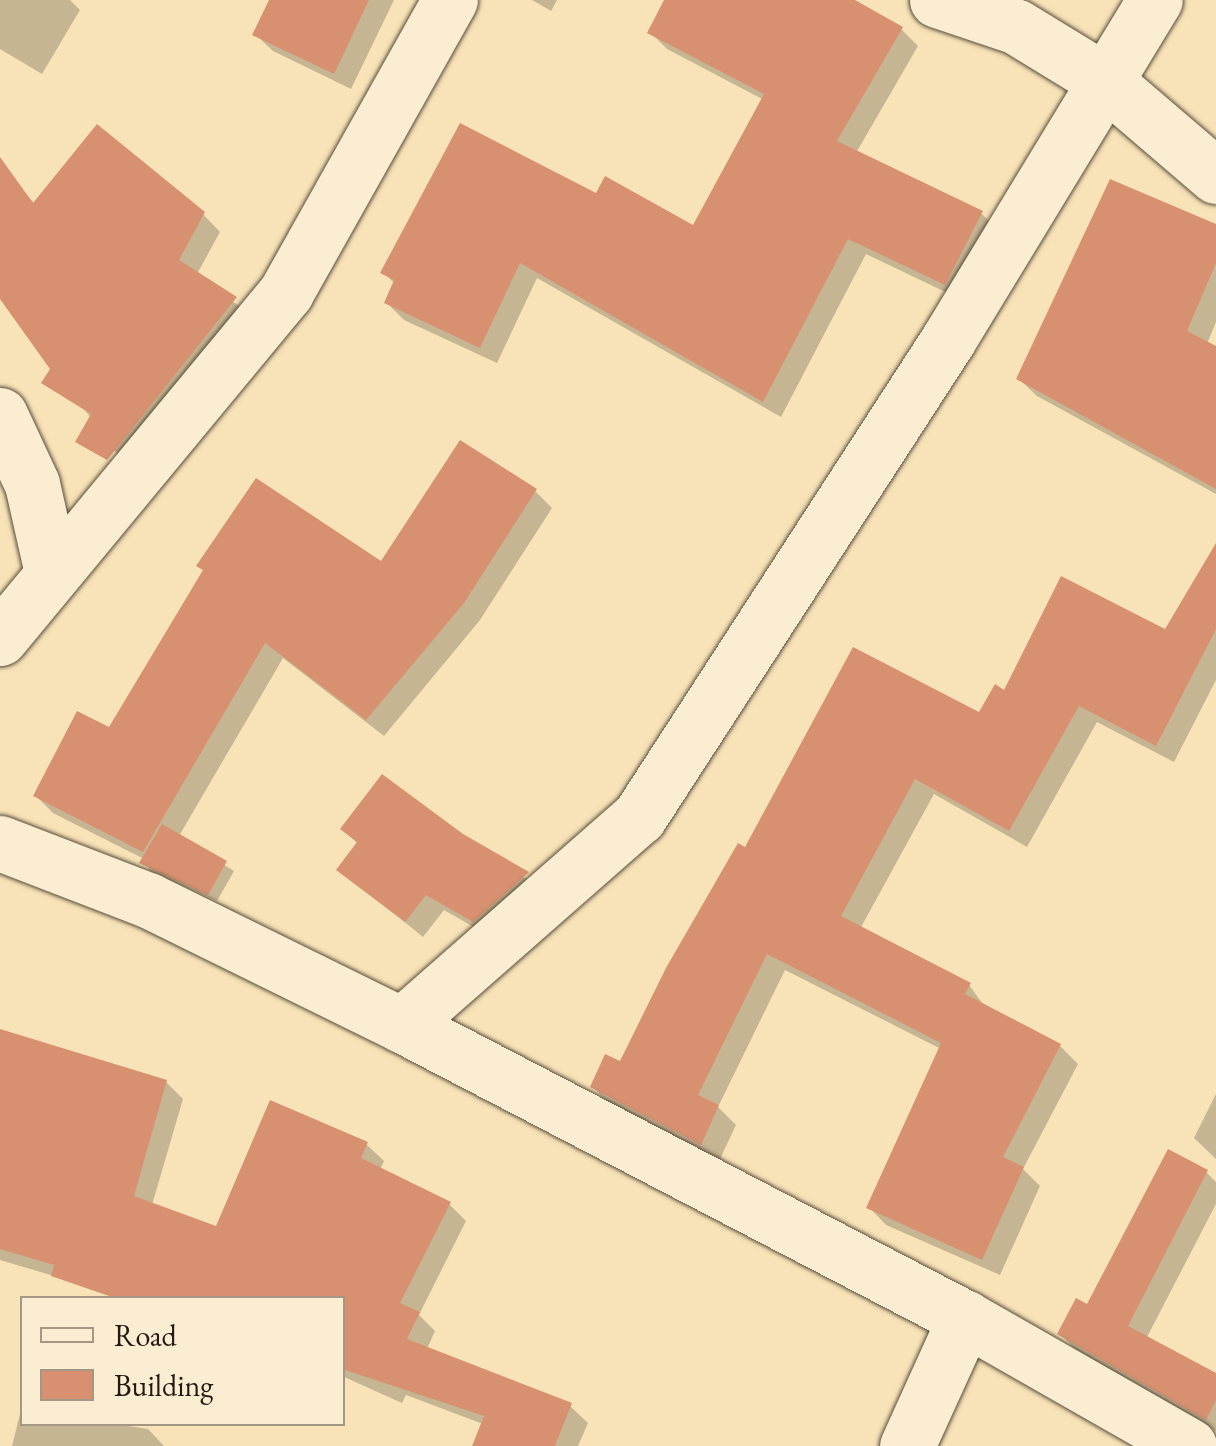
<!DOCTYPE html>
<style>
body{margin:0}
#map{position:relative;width:1216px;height:1446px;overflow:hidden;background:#f8e3b8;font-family:"EB Garamond",serif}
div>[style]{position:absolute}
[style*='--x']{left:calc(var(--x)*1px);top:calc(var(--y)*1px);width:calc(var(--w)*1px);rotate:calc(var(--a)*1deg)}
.shadow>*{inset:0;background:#0003}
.building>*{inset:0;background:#d79170}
.roads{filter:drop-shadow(0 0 2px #584c3a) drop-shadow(0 0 2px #584c3a)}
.street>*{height:55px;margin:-27.5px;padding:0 27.5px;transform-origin:27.5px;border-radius:27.5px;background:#faedd1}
span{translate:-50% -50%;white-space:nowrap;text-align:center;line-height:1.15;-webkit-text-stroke:9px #faedd1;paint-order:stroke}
.legend{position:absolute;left:20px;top:1296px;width:325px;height:130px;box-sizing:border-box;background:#faedd1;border:2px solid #a49884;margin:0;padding:12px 18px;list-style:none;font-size:30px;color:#231910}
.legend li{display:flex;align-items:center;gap:20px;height:50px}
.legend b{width:50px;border:2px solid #a49884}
</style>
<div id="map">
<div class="shadow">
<div style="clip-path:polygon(0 0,70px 0,80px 10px,42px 74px,0 49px)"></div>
<div style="clip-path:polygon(271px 0,394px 0,351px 89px,273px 51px,255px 34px)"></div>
<div style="clip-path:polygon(532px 0,557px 0,551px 11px)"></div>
<div style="clip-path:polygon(667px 0,847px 0,901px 29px,918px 46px,856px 153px,981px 213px,998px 230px,962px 300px,866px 254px,781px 417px,537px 278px,497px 363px,404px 320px,387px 303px,395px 284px,384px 273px,597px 197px,694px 228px,764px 100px,667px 49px,650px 32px)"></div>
<div style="clip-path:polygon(20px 188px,35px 204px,203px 214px,220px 232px,197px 274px,252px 316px,129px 470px,0 295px,0 202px)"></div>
<div style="clip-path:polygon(1216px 227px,1216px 322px,1207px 344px,1216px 349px,1216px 494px,1037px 396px,1019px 379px)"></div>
<div style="clip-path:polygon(535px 491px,552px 508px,480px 620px,384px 736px,283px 658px,179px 836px,234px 871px,217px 901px,150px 871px,144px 859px,53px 813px,36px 796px,110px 731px,382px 565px)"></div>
<div style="clip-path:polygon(1216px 548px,1216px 680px,1174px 762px,1097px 722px,1027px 847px,934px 794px,860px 929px,969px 985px,985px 1007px,1060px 1046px,1078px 1064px,1023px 1169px,1040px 1186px,1000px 1275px,886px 1225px,869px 1207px,941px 1049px,785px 970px,718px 1107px,736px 1125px,719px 1161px,610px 1105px,593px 1087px,622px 1065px,746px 851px,980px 715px,1005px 693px,1166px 632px)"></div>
<div style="clip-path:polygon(343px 829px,461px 837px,544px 890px,491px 937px,444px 910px,423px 937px,339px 869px,358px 844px)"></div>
<div style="clip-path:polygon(0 1046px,166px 1082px,183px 1099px,152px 1205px,218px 1229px,366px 1144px,384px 1161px,380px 1170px,449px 1204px,466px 1221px,419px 1315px,435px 1331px,427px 1349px,570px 1406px,588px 1423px,578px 1446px,475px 1446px,483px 1424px,406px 1395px,402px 1403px,342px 1376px,342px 1298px,128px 1298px,0 1260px)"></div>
<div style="clip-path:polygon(1216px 1094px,1216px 1159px,1194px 1138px)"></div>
<div style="clip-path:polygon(1206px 1172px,1216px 1182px,1216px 1204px,1146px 1339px,1216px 1376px,1216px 1431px,1077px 1351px,1060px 1334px)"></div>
<div style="clip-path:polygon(22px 1406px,22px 1424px,116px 1424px,148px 1429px,164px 1446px,12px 1446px)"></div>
</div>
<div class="building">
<div style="clip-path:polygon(269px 0,369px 0,334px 74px,252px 35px)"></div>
<div style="clip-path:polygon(664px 0,855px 0,903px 27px,837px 141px,983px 211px,945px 285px,848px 239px,763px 402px,520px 263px,480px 348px,384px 303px,394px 280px,380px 273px,460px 123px,596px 193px,605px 176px,693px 225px,764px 94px,647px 33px)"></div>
<div style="clip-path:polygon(97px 124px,205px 212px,179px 260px,237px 297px,107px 460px,75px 442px,91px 414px,41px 383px,50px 369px,0 299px,0 157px,33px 203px)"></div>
<div style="clip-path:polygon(1110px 179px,1216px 224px,1216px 263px,1187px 331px,1216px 346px,1216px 489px,1016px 379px)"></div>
<div style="clip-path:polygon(460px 440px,537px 489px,464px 603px,366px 720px,265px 643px,143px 852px,33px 796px,77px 711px,109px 727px,203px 570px,196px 566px,256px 478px,381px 561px)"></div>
<div style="clip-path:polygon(1216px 543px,1216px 629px,1156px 746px,1079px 706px,1009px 831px,915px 779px,841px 916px,971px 983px,965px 994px,1061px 1044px,1003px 1157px,1024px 1167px,982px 1260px,866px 1208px,941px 1043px,767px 954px,698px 1095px,719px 1105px,701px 1145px,590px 1087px,605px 1054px,620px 1061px,666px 968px,738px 843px,745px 847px,853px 647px,979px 712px,995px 684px,1004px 690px,1061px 576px,1165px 629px)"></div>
<div style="clip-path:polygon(382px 774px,463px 834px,529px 872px,473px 922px,426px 895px,405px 922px,336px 870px,357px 842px,340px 829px)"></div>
<div style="clip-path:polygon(162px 824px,227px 861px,208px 895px,139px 863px)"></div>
<div style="clip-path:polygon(0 1029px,167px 1080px,134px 1196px,216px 1226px,270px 1100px,368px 1142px,361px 1158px,451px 1202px,400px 1303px,420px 1312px,407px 1339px,572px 1403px,555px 1446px,472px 1446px,484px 1416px,342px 1369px,342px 1298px,115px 1298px,51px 1276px,54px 1265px,0 1249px)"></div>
<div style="clip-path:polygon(1168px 1149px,1208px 1170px,1128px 1326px,1216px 1373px,1216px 1400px,1206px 1420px,1057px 1334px,1076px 1298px,1087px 1304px)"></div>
</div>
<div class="roads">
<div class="street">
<div style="--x:937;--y:0;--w:84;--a:18.6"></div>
<div style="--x:1017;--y:27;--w:103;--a:31.5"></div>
<div style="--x:1105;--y:81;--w:146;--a:40.6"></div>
<div style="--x:0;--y:415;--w:76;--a:65.1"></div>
<div style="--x:32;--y:484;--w:91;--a:77.3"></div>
<div style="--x:0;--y:638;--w:449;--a:-50.4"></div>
<div style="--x:286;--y:292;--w:335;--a:-60.7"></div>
<div style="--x:0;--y:843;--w:159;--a:21.1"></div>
<div style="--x:148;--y:900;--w:283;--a:26.2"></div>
<div style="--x:402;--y:1025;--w:635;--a:27.49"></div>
<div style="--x:965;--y:1318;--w:258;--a:29.7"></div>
<div style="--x:402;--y:1025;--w:315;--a:-41.3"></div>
<div style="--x:639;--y:817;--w:568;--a:-57.06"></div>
<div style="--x:948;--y:340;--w:398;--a:-58.7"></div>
<div style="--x:907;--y:1446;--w:141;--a:-65.6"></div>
</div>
</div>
<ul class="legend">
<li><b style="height:12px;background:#faedd1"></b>Road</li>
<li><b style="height:28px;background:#d79170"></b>Building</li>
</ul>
</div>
